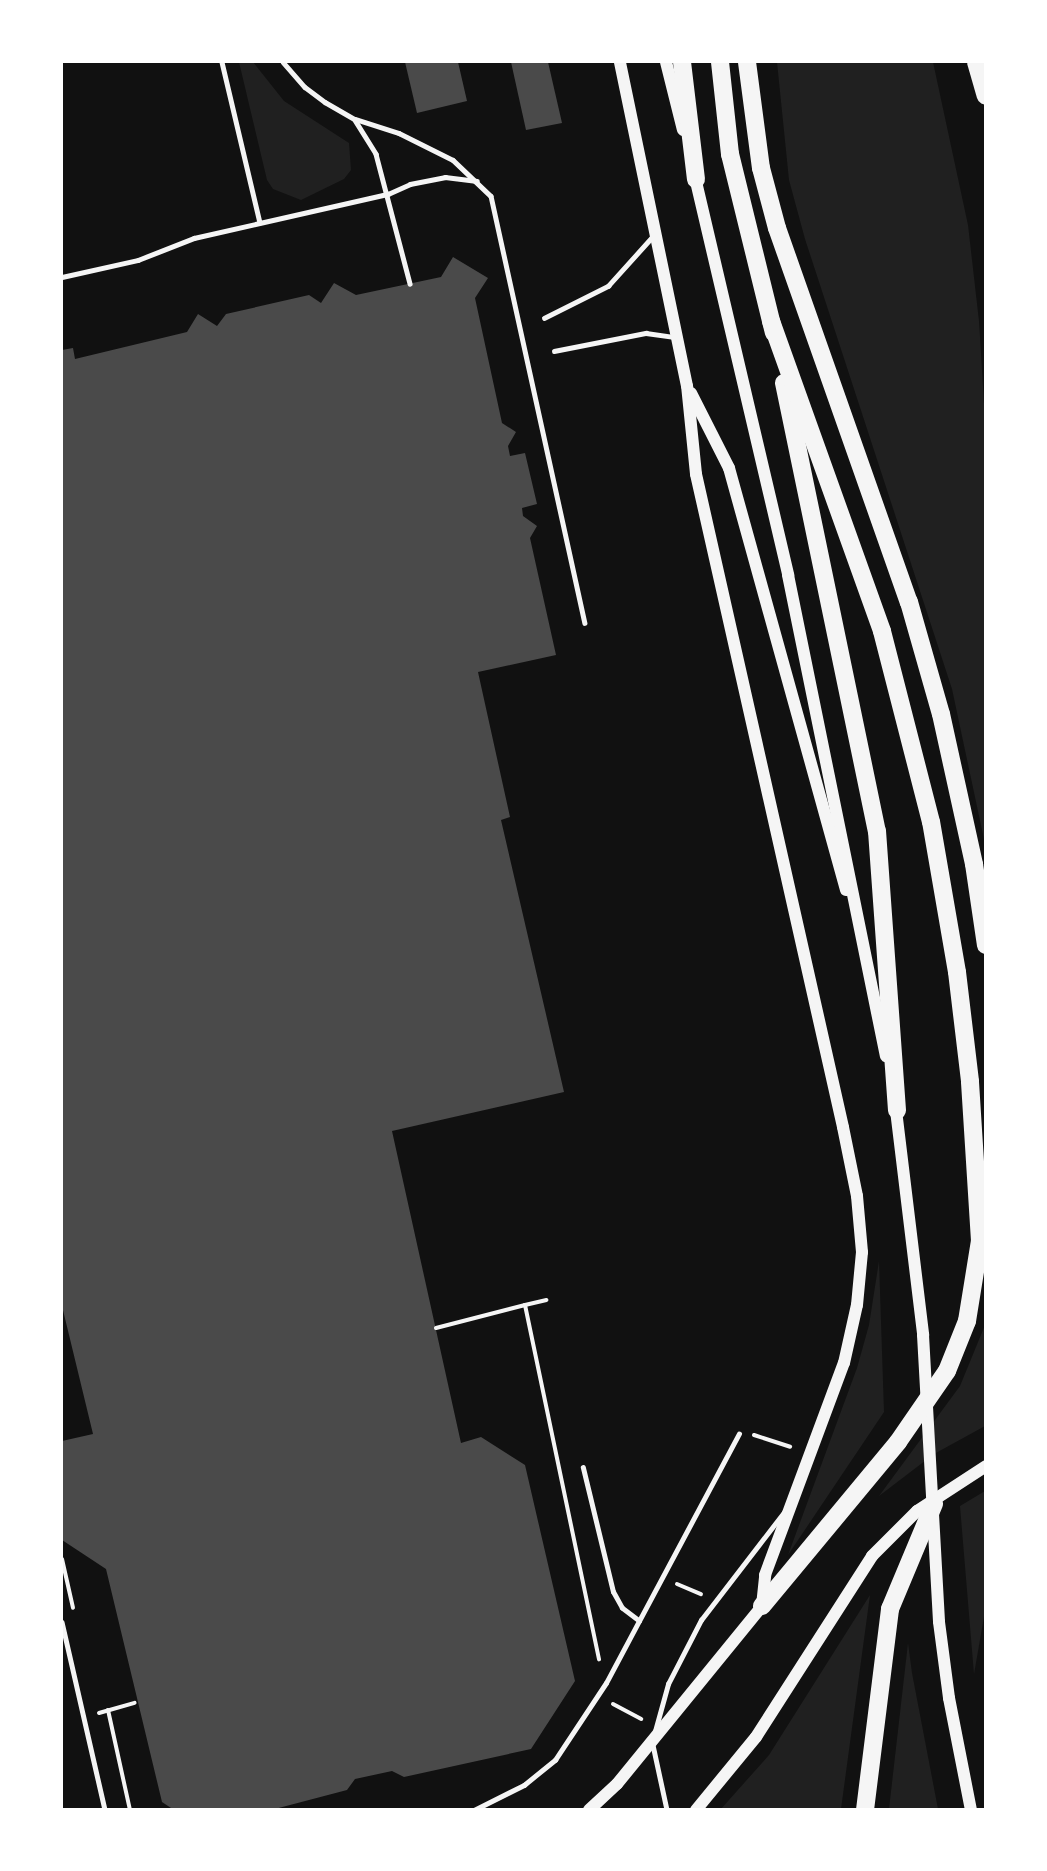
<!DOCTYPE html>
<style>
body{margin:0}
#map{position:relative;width:1047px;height:1871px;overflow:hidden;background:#111;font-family:"Nunito Sans",sans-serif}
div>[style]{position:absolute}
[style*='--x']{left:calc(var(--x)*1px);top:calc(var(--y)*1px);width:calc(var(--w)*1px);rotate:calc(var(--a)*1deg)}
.green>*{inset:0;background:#202020}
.building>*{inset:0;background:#4a4a4a}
.path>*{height:4px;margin:-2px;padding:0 2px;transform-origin:2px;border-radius:2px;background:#f5f5f5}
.service>*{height:4.5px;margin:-2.25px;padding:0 2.25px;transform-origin:2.25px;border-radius:2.25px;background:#f5f5f5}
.secondary>*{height:12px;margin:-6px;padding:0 6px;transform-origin:6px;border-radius:6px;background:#f5f5f5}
.motorway>*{height:18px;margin:-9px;padding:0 9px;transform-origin:9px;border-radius:9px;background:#f5f5f5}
span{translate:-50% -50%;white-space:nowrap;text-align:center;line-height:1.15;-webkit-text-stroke:6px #fff;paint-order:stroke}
.frame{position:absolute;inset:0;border:63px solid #fff;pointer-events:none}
</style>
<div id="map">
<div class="green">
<div style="clip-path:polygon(239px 62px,253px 62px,284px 101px,349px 143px,351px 170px,344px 179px,301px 200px,273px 189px,267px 180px)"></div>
<div style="clip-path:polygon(777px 62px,933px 62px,968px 225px,979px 321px,986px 436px,985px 844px,952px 689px,805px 239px,789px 180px)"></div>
<div style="clip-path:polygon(879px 1261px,884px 1412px,788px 1555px,857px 1368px,869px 1325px)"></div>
<div style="clip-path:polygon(985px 1325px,985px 1426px,934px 1454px,879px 1496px,960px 1386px)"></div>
<div style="clip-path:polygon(985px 1491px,985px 1611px,974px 1674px,960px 1506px)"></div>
<div style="clip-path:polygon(870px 1595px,841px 1809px,721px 1809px,769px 1755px)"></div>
<div style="clip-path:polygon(908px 1643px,912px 1673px,938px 1809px,889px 1809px)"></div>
</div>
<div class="building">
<div style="clip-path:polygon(405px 62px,458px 62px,467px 101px,417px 113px)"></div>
<div style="clip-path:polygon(511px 62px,548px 62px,562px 123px,526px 130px)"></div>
<div style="clip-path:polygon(453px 257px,488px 278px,475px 298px,502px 423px,516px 432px,508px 446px,510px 456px,525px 453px,537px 504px,522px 508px,523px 516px,537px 526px,530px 538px,556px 655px,478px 672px,510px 817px,501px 820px,564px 1092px,392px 1131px,461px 1443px,481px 1437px,525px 1465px,575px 1681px,531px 1749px,404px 1777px,392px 1771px,355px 1779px,347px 1790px,271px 1810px,174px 1810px,162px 1802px,106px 1569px,62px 1540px,62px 1441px,93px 1434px,62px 1306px,62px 350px,73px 348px,75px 359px,187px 332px,198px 314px,217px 326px,226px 314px,309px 295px,321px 303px,334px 283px,356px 295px,441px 277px)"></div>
</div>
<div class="path">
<div style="--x:525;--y:1305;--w:22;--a:-13"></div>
<div style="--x:436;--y:1328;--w:92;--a:-14.5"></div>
<div style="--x:525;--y:1305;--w:362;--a:78.2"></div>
<div style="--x:754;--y:1435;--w:38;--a:18"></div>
<div style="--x:62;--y:1559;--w:50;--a:77.3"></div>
<div style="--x:677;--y:1584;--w:26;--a:23"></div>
<div style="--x:613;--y:1704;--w:32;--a:28"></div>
<div style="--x:108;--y:1710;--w:102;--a:77.6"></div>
<div style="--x:99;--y:1713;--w:37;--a:-16"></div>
</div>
<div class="service">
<div style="--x:222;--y:62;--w:165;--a:76.7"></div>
<div style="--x:283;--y:62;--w:33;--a:49"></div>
<div style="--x:305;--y:87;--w:25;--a:37"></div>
<div style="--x:325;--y:102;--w:34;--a:30"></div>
<div style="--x:355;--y:119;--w:46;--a:17.7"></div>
<div style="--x:399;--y:133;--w:60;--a:26.6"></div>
<div style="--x:453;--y:160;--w:52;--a:43.5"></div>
<div style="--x:491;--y:196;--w:437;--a:77.6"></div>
<div style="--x:355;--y:120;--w:40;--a:58"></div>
<div style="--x:376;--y:154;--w:134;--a:75.3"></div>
<div style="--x:62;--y:277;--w:78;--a:-12.6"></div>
<div style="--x:138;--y:260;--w:60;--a:-21.4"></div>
<div style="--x:194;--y:238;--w:199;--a:-12.8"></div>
<div style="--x:388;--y:194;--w:24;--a:-24"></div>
<div style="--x:410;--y:184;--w:36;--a:-11"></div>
<div style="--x:445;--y:177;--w:32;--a:7"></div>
<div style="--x:544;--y:318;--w:72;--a:-26.6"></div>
<div style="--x:608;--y:286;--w:69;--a:-48"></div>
<div style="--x:554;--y:351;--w:94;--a:-11.1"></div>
<div style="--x:646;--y:333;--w:29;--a:8"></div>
<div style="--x:639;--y:1621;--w:212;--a:-61.9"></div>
<div style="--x:62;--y:1622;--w:193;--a:77.1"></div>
<div style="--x:655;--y:1731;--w:49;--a:-74.5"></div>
<div style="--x:668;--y:1684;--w:72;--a:-62.7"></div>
<div style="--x:701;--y:1620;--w:138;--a:-52.4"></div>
<div style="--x:653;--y:1745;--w:66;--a:77.8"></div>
<div style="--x:474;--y:1810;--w:56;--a:-26.6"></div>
<div style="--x:524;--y:1785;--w:40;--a:-39"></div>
<div style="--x:555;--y:1760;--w:92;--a:-56.5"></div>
<div style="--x:606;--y:1683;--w:70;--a:-62"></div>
<div style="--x:639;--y:1621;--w:21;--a:-143"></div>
<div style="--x:622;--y:1608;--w:18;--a:-119"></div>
<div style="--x:613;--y:1592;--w:128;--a:-103.6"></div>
</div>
<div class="secondary">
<div style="--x:666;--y:62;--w:70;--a:76"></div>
<div style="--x:694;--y:173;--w:413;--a:76.8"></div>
<div style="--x:788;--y:575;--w:491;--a:78.5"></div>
<div style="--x:691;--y:393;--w:84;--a:63.1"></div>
<div style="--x:729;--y:468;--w:438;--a:74.5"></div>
<div style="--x:895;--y:1102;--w:235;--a:83.1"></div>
<div style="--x:923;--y:1335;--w:287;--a:86.8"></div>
<div style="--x:939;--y:1622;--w:77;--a:82.5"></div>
<div style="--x:949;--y:1698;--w:114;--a:78.9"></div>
<div style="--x:589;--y:1810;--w:38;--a:-43"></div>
<div style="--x:617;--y:1784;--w:230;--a:-50.8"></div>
<div style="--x:762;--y:1606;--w:31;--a:-84"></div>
<div style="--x:765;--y:1575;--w:226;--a:-69.6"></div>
<div style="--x:844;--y:1363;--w:59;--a:-77.4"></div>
<div style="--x:857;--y:1305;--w:53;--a:-84.6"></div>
<div style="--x:862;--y:1252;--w:56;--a:-95.1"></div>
<div style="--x:857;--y:1196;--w:70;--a:-101.5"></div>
<div style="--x:843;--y:1127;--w:669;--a:-102.69"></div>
<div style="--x:696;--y:474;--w:88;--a:-95.8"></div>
<div style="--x:687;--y:386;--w:331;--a:-101.7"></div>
<div style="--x:696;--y:1810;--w:94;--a:-50.6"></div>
<div style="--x:756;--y:1737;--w:215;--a:-57.3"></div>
<div style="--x:872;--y:1556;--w:64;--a:-45"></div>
<div style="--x:917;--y:1511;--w:82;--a:-33.1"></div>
</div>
<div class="motorway">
<div style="--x:682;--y:62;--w:118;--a:83.2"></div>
<div style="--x:720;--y:62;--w:93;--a:83.8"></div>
<div style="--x:730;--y:154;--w:184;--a:76.2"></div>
<div style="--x:747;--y:62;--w:107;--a:82.5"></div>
<div style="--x:761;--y:168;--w:62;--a:75.1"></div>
<div style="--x:777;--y:228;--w:397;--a:70.6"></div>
<div style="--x:909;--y:602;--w:116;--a:74.1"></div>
<div style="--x:941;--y:714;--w:154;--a:77.6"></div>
<div style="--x:974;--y:864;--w:82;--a:81.6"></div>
<div style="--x:976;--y:62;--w:35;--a:74"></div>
<div style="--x:784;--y:383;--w:458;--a:78.3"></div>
<div style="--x:877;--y:831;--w:280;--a:85.9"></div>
<div style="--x:762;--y:1606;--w:213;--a:-50.3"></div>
<div style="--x:898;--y:1442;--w:86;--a:-55.4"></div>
<div style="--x:947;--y:1371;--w:54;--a:-68.2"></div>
<div style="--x:967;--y:1321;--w:81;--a:-80.8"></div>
<div style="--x:980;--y:1241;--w:160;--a:-93.6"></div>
<div style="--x:970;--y:1081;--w:110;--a:-96.8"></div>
<div style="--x:957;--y:972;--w:152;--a:-99.8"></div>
<div style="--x:931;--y:822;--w:197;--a:-104.4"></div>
<div style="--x:882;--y:631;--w:329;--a:-109.7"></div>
<div style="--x:865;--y:1810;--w:203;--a:-82.9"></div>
<div style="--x:890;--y:1609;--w:114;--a:-67.3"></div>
</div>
<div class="frame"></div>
</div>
